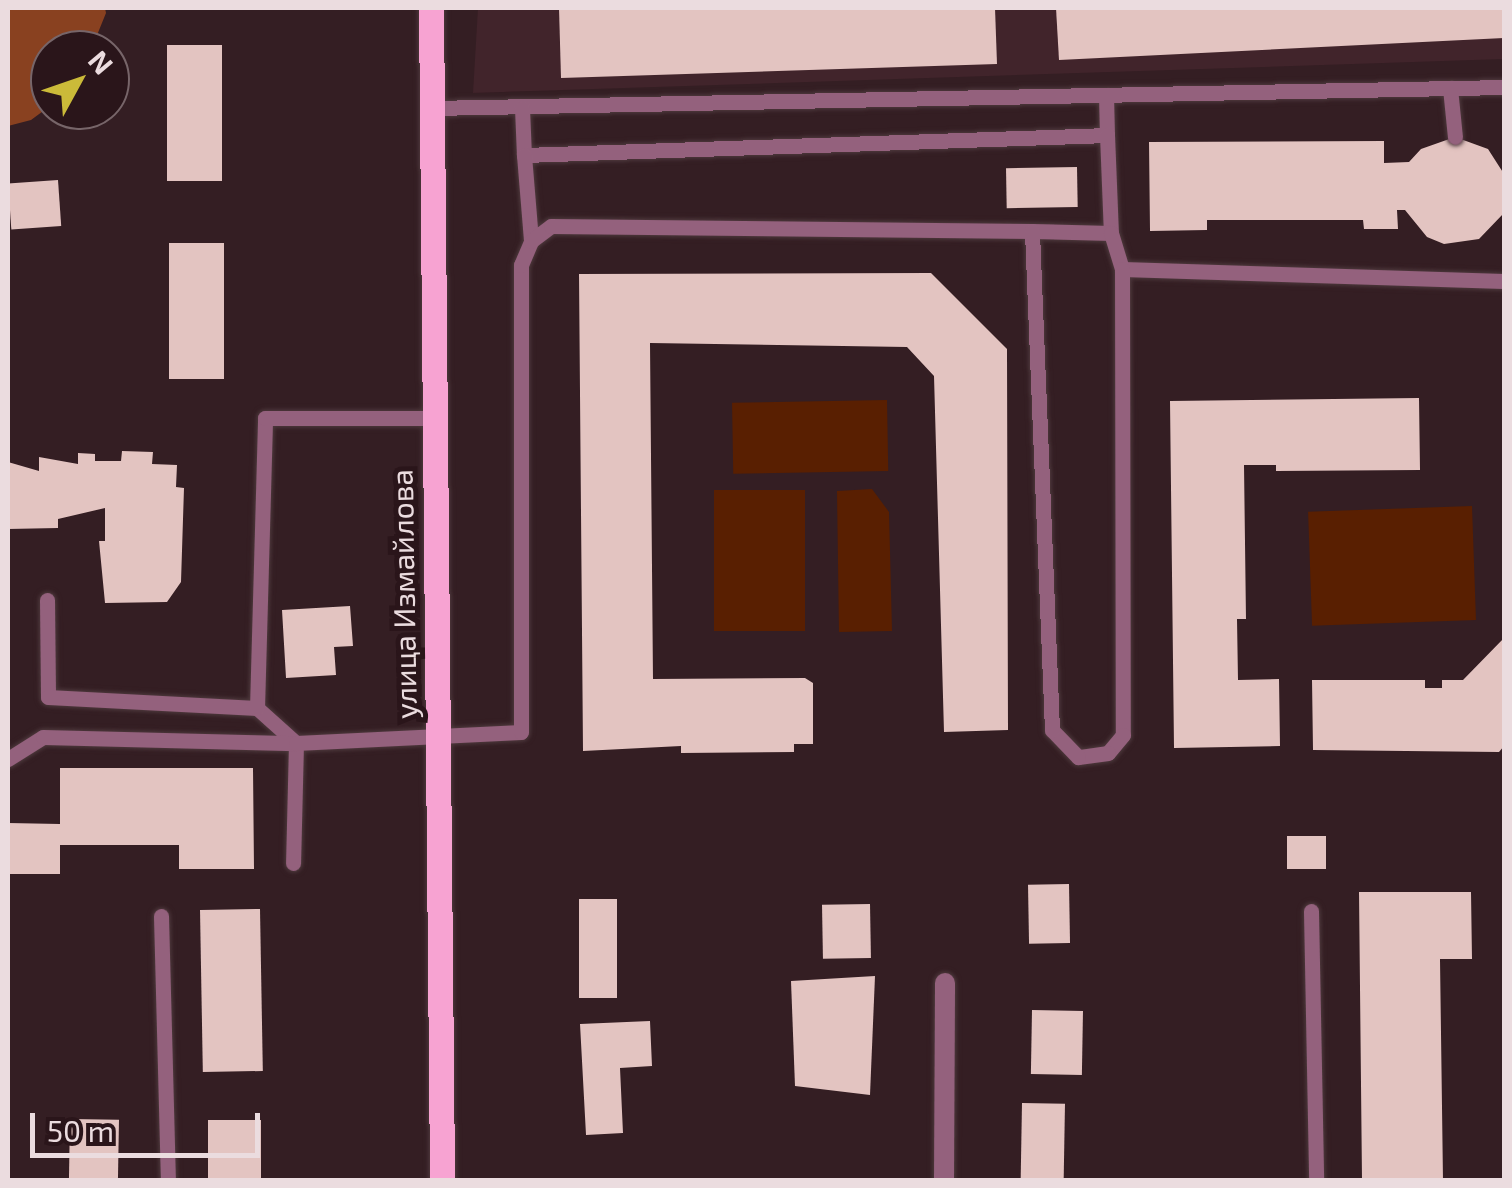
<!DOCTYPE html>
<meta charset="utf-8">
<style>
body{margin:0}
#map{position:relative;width:1512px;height:1188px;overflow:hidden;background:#341e23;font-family:"Exo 2",sans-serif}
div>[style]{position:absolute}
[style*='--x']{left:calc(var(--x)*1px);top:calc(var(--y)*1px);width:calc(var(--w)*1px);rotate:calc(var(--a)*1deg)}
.built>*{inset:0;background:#41242b}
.green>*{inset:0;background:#591f01;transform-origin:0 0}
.forest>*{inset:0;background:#894120}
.building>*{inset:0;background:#e3c4c1;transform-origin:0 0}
.roads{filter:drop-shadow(0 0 2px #4e393d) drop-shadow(0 0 2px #4e393d)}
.service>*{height:15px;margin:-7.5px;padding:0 7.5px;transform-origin:7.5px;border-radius:7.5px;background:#94617d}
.minor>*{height:20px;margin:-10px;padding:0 10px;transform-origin:10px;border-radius:10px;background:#94617d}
.primary>*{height:25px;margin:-12.5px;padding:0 12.5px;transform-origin:12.5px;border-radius:12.5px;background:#f7a3d2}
span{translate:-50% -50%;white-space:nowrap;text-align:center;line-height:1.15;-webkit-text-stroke:10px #2a151a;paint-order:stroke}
.street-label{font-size:30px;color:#ebdcdf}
.frame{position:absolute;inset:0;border:10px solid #ebdcdf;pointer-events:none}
.north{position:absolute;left:30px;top:30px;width:100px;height:100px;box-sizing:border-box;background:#2a151a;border:2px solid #776569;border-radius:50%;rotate:50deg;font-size:28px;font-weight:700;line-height:40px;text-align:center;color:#ebdcdf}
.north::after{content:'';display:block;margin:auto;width:35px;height:45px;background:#cbba39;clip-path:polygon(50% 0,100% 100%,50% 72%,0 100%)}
.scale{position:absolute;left:30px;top:1113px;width:230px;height:45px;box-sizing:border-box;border:5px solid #ebdcdf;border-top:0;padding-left:12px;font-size:30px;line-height:35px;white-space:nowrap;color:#ebdcdf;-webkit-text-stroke:8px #2a151a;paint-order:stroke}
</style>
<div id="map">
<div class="built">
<div style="clip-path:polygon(478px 8px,1504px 8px,1504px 85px,1503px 59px,473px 93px)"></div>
</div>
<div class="green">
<div style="left:887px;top:400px;width:71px;height:155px;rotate:89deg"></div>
<div style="clip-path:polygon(872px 489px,889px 512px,892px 631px,839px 632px,837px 491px)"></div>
<div style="left:714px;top:490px;width:91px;height:141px"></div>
<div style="left:1472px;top:506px;width:114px;height:164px;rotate:88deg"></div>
</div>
<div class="forest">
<div style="clip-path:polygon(8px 8px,105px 8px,106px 13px,91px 50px,50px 50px,50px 106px,31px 120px,8px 126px)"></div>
</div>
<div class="building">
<div style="clip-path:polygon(559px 8px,995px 8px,997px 64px,561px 78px)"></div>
<div style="clip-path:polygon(1056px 8px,1504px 8px,1504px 38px,1059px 60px)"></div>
<div style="left:167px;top:45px;width:55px;height:136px"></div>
<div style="clip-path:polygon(1455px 137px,1488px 149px,1504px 174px,1503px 214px,1479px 239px,1444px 244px,1427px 237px,1405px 210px,1397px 210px,1398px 229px,1364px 229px,1363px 220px,1207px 220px,1207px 230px,1150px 231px,1149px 142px,1384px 141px,1384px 163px,1409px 162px,1421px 149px)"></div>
<div style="left:1077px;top:167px;width:40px;height:71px;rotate:89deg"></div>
<div style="left:58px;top:180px;width:46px;height:50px;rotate:86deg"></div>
<div style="left:169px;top:243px;width:55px;height:136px"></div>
<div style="clip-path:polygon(931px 273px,1007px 349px,1008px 730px,944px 732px,934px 376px,907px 347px,650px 343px,653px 679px,805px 678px,813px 683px,813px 744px,794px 744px,794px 752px,681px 753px,681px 746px,583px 751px,579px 274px)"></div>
<div style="clip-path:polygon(1419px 398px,1420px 470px,1276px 471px,1276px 465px,1244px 465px,1246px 619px,1237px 619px,1238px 680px,1279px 679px,1280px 746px,1174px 748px,1170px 401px)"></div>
<div style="clip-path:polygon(122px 451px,153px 452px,152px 464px,177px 465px,176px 487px,184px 488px,181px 582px,167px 602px,105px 603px,99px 541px,105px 541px,105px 508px,58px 519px,58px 528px,8px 529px,8px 462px,39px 471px,39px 457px,78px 464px,78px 453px,95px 454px,95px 461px,121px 461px)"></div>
<div style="clip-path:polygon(350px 606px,353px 646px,334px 647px,336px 675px,286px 678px,282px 610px)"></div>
<div style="clip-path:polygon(1504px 638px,1504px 746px,1499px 752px,1313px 750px,1312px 680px,1425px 680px,1425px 688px,1442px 688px,1442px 680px,1463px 680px)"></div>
<div style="clip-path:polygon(60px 768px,253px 768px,254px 869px,179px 869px,179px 845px,60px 845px,60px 874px,8px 874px,8px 823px,60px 824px)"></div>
<div style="left:1287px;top:836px;width:39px;height:33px"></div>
<div style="left:1069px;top:884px;width:59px;height:41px;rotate:89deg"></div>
<div style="clip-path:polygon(1359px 892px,1471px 892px,1472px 959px,1440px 959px,1443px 1180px,1362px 1180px)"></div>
<div style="left:579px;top:899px;width:38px;height:99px"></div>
<div style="left:870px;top:904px;width:54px;height:48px;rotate:89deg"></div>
<div style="left:260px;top:909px;width:162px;height:60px;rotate:89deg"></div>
<div style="clip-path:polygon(875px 976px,870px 1095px,795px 1086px,791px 981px)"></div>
<div style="left:1032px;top:1010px;width:51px;height:64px;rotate:1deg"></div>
<div style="clip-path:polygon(650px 1021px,652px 1066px,620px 1068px,623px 1133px,586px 1135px,580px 1024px)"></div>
<div style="left:1022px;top:1103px;width:43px;height:76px;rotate:1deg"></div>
<div style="left:70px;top:1119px;width:49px;height:61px;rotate:1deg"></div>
<div style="left:208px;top:1120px;width:53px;height:60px"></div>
</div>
<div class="roads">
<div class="service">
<div style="--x:1450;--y:88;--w:49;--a:84.2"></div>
<div style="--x:1106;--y:95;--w:40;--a:88.6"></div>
<div style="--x:431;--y:108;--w:1073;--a:-1.12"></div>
<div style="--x:522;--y:108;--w:47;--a:87.6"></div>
<div style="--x:524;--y:155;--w:583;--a:-1.96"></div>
<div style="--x:1107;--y:135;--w:98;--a:87.7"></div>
<div style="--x:524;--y:155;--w:86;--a:85.3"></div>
<div style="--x:1122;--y:269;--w:382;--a:1.8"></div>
<div style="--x:47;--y:600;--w:97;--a:89.4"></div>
<div style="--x:48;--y:697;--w:209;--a:3"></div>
<div style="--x:257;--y:708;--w:52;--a:41.9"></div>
<div style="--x:296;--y:743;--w:120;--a:91.4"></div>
<div style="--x:257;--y:708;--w:290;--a:-88.4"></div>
<div style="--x:265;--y:418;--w:169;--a:0"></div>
<div style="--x:8;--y:759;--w:41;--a:-32.2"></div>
<div style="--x:43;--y:737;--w:253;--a:1.4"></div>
<div style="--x:296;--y:743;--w:225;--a:-2.8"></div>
<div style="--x:521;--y:732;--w:467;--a:-90"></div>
<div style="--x:521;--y:265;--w:26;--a:-67"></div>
<div style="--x:531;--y:241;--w:25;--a:-37"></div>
<div style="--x:551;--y:226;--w:481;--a:0.6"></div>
<div style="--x:1032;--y:231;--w:79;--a:1.5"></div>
<div style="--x:1111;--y:233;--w:38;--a:73"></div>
<div style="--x:1122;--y:269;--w:466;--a:89.9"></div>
<div style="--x:1123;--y:735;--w:23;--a:130"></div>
<div style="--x:1108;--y:753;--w:30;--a:172"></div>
<div style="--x:1078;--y:757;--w:37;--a:-134"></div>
<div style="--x:1052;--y:730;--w:499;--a:-92.3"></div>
<div style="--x:1311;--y:911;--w:269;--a:88.9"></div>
<div style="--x:161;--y:916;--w:264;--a:88.5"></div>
</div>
<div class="minor">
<div style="--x:944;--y:1180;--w:197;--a:-89.7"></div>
</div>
<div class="primary">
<div style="--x:431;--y:8;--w:1172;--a:89.46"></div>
</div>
</div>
<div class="street-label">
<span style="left:403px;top:594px;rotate:-91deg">улица Измайлова</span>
</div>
<div class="frame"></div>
<div class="north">N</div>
<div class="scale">50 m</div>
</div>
